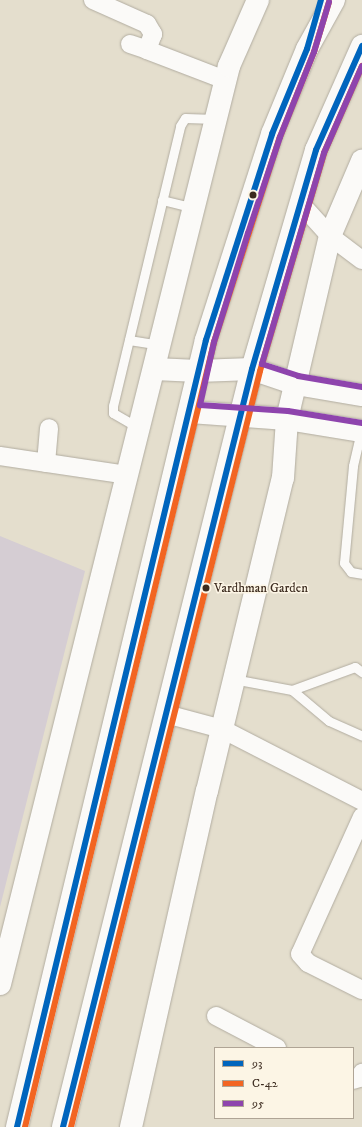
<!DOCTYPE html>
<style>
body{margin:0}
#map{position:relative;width:362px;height:1127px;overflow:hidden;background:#e4decd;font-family:"IM FELL DW Pica",serif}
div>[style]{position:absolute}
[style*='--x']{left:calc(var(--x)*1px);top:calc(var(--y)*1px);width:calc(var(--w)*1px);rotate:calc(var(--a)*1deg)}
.industrial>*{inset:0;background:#d5cdd3}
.roads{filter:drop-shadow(0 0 1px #b1aca0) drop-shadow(0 0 1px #b1aca0)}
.service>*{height:9px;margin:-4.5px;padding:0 4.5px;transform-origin:4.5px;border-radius:4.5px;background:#fbfaf8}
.minor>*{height:18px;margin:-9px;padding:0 9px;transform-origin:9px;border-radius:9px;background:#fbfaf8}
.tertiary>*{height:22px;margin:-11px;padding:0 11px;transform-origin:11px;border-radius:11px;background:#fbfaf8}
.trunk>*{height:22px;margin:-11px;padding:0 11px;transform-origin:11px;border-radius:11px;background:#fbfaf8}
.bus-1>*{height:6px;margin:-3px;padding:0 3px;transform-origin:3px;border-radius:3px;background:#0065bd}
.bus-2>*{height:6px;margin:-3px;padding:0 3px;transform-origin:3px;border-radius:3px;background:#f26522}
.bus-3>*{height:6px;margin:-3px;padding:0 3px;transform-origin:3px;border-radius:3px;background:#8e44ad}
.dots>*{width:11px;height:11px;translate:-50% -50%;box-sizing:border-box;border:2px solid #fcf5e5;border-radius:50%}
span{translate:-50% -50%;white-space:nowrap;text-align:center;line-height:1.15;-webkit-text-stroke:3px #fcf5e5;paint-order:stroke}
.bus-label{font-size:13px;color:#3b2a1e}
.left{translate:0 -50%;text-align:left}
.legend{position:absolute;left:214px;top:1047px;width:140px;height:72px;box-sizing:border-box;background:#fcf5e5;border:1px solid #afa495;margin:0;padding:5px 7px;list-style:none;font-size:12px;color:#3b2a1e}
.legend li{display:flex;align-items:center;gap:8px;height:20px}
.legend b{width:20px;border:1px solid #afa495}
</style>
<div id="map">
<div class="industrial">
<div style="clip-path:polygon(0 536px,85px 571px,0 907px)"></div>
</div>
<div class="roads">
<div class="service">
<div style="--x:162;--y:200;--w:33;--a:14"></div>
<div style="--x:129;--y:340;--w:31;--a:9"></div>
<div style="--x:139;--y:428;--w:30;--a:-150"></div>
<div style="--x:113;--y:413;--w:7;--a:-90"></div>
<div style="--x:113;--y:406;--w:288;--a:-76.5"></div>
<div style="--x:180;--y:126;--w:9;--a:-58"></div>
<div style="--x:185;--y:118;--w:31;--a:2"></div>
<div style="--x:361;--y:431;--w:36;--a:103"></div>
<div style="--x:353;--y:466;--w:97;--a:95.3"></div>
<div style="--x:344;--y:563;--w:11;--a:52"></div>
<div style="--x:351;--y:572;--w:11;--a:10"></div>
<div style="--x:233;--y:679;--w:60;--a:10.6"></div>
<div style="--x:292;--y:690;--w:48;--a:40"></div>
<div style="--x:329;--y:721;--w:36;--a:24"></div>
<div style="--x:292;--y:690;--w:67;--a:-20.1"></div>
<div style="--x:355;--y:667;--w:9;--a:36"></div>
</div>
<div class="minor">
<div style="--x:93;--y:0;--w:59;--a:24"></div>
<div style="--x:147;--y:24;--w:12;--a:59"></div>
<div style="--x:153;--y:34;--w:17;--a:111"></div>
<div style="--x:147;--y:50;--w:84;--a:21"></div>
<div style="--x:130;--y:44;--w:18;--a:19"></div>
<div style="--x:301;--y:204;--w:43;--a:47.8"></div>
<div style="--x:330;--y:236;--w:40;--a:37"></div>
<div style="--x:0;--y:456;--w:128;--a:8.5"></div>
<div style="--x:46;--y:463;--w:35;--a:-85"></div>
<div style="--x:166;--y:714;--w:58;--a:15"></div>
<div style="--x:222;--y:729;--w:157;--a:27.2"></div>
<div style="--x:362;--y:817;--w:150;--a:114.3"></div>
<div style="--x:300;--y:954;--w:12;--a:48"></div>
<div style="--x:308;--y:963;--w:60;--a:26.6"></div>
<div style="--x:216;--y:1016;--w:69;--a:27.7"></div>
<div style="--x:353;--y:1080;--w:6;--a:-18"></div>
<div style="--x:359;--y:1078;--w:6;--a:-59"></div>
</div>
<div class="tertiary">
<div style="--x:154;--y:369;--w:44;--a:2.6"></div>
<div style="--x:198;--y:371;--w:54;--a:-2.1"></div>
<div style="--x:252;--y:369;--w:46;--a:18.8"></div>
<div style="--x:296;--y:384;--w:67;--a:9.5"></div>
<div style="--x:190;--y:412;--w:97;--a:4.1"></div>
<div style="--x:287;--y:419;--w:76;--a:9.1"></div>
<div style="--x:0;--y:984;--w:946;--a:-75.99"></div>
<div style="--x:229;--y:66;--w:72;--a:-66.3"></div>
<div style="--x:131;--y:1127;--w:344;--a:-77.3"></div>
<div style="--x:207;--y:791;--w:322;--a:-76.4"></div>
<div style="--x:283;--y:478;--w:59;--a:-86.1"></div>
<div style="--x:287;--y:419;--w:188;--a:-76.8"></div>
<div style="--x:330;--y:236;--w:82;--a:-66.9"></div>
</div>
<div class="trunk">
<div style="--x:17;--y:1127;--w:809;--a:-76.5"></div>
<div style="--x:206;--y:340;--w:216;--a:-72.2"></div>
<div style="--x:272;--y:134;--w:92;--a:-67.6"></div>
<div style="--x:307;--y:49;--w:56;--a:-61.1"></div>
<div style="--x:63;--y:1127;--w:781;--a:-76"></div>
<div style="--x:252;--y:369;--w:228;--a:-73.7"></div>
<div style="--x:316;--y:150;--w:114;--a:-66.1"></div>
</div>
</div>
<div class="bus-1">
<div style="--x:17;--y:1127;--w:809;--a:-76.5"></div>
<div style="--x:206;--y:340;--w:216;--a:-72.2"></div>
<div style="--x:272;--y:134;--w:92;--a:-67.6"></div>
<div style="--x:307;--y:49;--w:51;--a:-74.1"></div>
<div style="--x:63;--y:1127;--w:781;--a:-76"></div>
<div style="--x:252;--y:369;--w:228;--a:-73.7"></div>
<div style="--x:316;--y:150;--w:114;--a:-66.1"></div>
</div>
<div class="bus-2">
<div style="--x:25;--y:1127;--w:807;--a:-76.46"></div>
<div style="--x:214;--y:342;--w:215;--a:-72.2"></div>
<div style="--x:280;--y:137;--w:92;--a:-68.2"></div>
<div style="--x:314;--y:52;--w:52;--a:-73.3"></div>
<div style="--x:71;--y:1127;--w:779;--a:-75.96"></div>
<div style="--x:260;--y:371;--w:227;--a:-73.6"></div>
<div style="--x:324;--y:153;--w:95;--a:-66.4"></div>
</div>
<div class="bus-3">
<div style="--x:329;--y:2;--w:52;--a:106.7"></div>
<div style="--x:314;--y:52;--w:92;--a:111.8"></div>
<div style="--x:280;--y:137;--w:101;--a:108.4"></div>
<div style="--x:248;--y:233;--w:114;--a:107.3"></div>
<div style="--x:214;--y:342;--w:65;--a:102.5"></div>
<div style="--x:200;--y:405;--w:88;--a:3.9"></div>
<div style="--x:288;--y:411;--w:75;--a:9.2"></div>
<div style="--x:362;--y:66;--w:95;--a:113.6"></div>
<div style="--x:324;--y:153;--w:220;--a:106.4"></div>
<div style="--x:262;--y:364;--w:38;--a:18"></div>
<div style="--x:298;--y:376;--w:65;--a:9.8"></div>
</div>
<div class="dots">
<div style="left:253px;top:195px;background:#3b2a1e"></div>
<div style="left:206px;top:588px;background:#3b2a1e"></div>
</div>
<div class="bus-label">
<span class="left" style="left:214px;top:588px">Vardhman Garden</span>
</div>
<ul class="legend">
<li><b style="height:5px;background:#0065bd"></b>93</li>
<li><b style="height:5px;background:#f26522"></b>C-42</li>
<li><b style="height:5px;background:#8e44ad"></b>95</li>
</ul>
</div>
